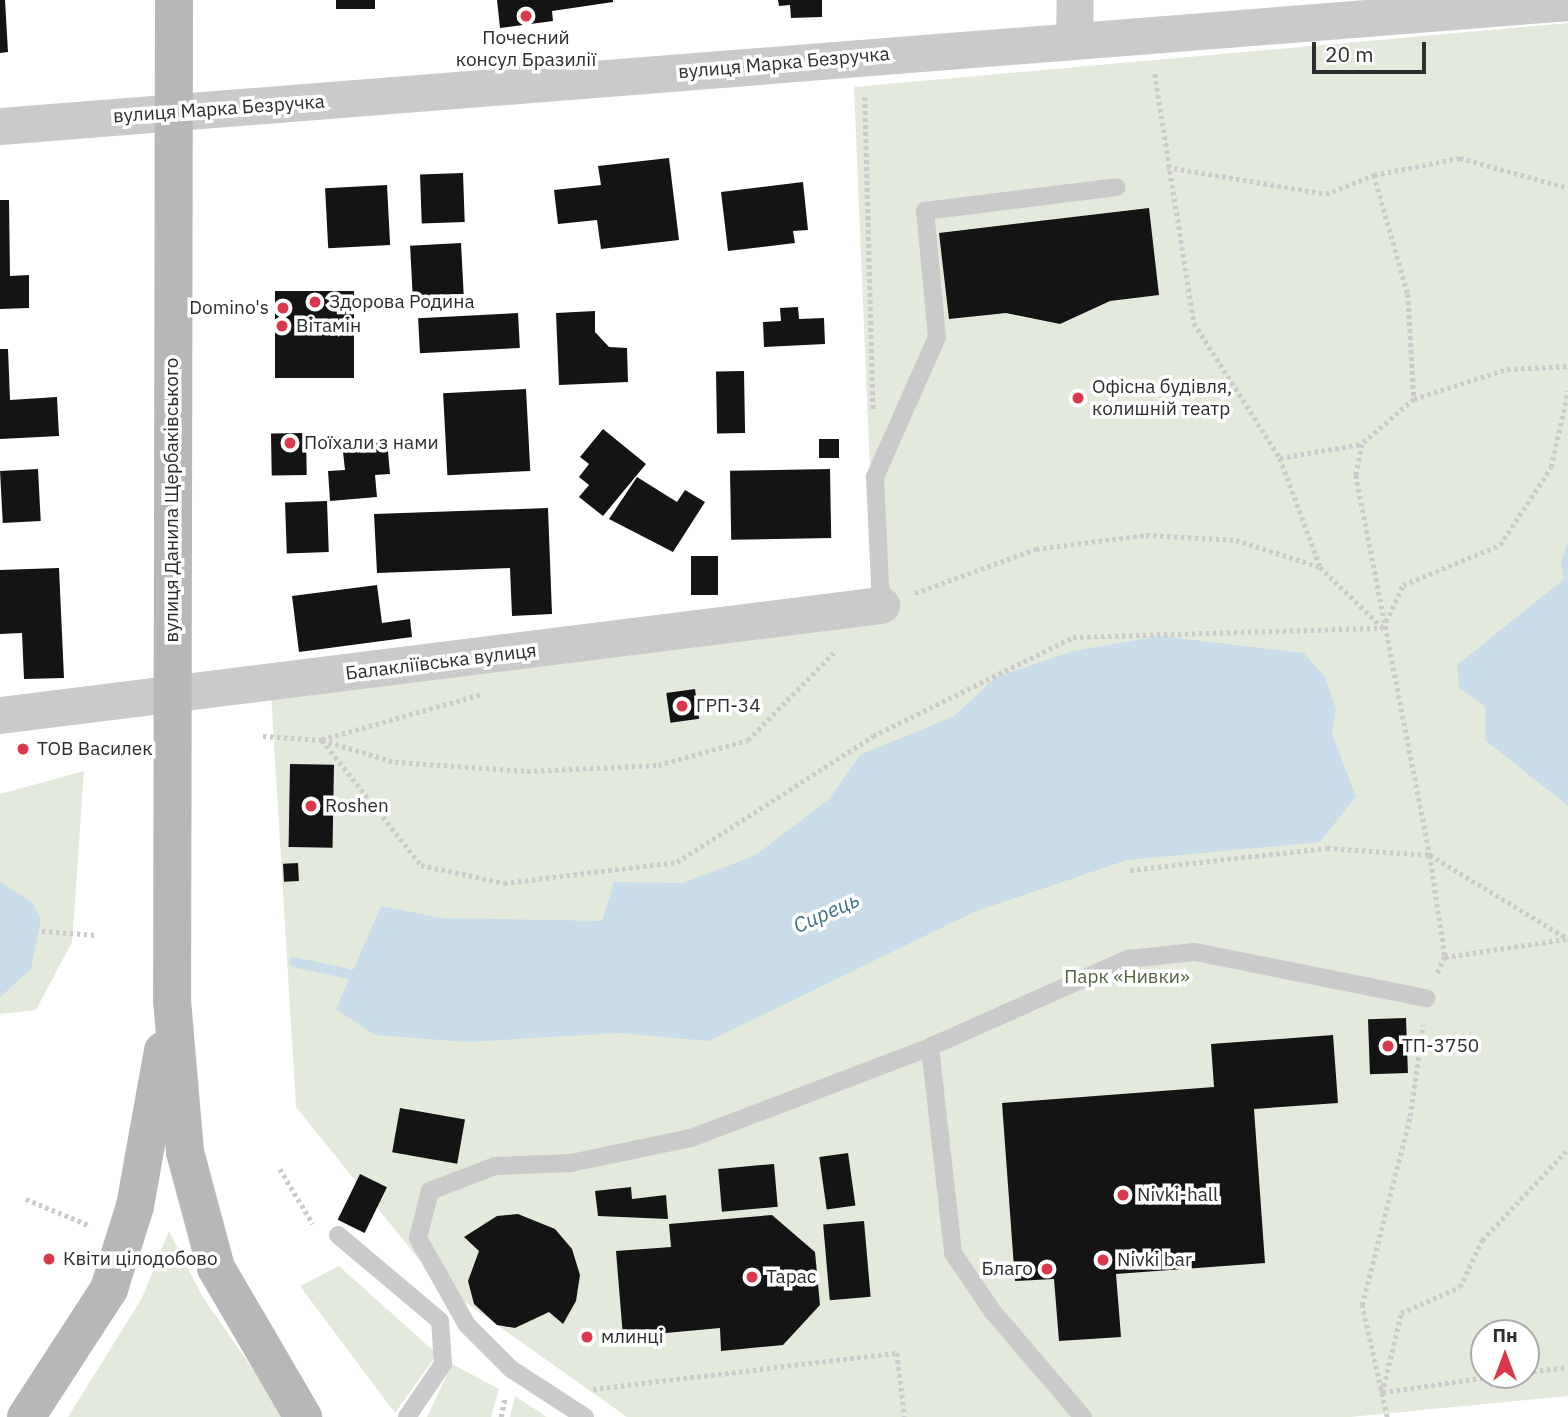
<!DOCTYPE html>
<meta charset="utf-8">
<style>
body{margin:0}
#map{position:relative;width:1568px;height:1417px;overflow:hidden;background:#fff;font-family:"IBM Plex Sans",sans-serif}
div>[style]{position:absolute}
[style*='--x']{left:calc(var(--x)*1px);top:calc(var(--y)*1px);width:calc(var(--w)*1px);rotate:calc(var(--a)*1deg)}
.green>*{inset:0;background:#e3e9db}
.water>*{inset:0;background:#c8dde9}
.stream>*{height:10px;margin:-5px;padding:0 5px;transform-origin:5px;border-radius:5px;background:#c8dde9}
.building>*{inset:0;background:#141414;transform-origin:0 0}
.path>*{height:4.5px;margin-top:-2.25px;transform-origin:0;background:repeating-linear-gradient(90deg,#cacaca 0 3.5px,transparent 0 7px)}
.service>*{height:18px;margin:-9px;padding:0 9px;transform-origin:9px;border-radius:9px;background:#cacaca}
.minor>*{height:37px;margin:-18.5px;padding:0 18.5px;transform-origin:18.5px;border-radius:18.5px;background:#cacaca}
.secondary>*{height:38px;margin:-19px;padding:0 19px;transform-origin:19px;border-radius:19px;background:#b7b7b7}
.dots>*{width:19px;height:19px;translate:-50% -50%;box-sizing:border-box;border:4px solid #fff;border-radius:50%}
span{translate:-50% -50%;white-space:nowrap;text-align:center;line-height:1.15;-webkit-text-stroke:7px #fff;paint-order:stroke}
.poi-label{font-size:19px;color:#2d2d2d}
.left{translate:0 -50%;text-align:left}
.right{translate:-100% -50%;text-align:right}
.street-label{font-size:19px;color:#2d2d2d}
.park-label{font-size:19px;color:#52653d}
.water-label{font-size:21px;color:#407189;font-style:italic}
.north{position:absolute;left:1470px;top:1319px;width:70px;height:70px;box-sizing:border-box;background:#fff;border:2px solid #ababab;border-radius:50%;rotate:0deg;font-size:19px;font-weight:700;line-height:28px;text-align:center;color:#2d2d2d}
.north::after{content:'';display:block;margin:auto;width:24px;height:32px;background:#da384c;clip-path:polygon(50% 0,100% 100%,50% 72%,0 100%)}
.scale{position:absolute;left:1312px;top:42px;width:114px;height:32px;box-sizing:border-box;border:4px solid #2d2d2d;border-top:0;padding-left:9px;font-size:21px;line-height:24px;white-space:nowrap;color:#2d2d2d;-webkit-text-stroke:5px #fff;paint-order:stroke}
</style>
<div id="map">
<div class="green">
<div style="clip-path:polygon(evenodd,1568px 23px,1568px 1396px,1350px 1417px,627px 1417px,438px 1283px,296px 1107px,271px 693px,876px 614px,854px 87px,1568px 23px,1484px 1333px,1526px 1333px,1526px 1375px,1484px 1375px,1484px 1333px)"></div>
<div style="clip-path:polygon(84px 771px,72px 942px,36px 1010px,0 1014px,0 794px)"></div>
<div style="clip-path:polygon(169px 1231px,202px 1296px,286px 1417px,68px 1417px,142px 1298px)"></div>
<div style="clip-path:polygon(339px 1266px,437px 1354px,395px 1413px,300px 1286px)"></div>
<div style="clip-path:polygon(452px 1364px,499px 1389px,491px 1417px,427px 1417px)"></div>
<div style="clip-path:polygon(515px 1396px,547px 1417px,510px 1417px)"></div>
</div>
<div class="water">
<div style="clip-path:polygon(1568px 541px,1568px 806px,1485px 740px,1485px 706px,1459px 688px,1457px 665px,1564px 579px,1561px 562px)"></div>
<div style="clip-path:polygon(1159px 636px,1304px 653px,1325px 677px,1336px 709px,1332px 734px,1356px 796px,1320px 842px,1127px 860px,974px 912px,709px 1041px,618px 1033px,468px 1042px,375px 1035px,336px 1009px,381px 906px,442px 918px,602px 921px,614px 882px,683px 883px,756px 855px,830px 798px,860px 755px,954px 716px,996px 677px,1073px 651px)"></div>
<div style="clip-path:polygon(0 882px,33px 903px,41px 920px,31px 969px,0 997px)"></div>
</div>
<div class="stream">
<div style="--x:294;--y:962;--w:71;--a:12.3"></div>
</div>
<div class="building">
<div style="clip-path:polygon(0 0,5px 0,8px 52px,0 53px)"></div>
<div style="left:336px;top:0;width:39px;height:9px"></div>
<div style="clip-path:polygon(497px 0,613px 0,613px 2px,552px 11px,553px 21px,500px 28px)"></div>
<div style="clip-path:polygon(778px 0,822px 0,822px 17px,791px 18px,790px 5px,779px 6px)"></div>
<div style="clip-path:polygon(669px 158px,679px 240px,601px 249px,597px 220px,558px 224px,554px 190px,601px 185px,598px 166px)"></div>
<div style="left:463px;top:173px;width:49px;height:43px;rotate:88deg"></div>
<div style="clip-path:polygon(803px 182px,808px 230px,793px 231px,795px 243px,728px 251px,721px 192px)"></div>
<div style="left:387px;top:185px;width:60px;height:62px;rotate:87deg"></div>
<div style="clip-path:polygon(0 200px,9px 200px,10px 276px,29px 275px,29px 308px,0 309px)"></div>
<div style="clip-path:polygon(1149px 208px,1159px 295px,1110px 301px,1060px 324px,1006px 313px,949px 319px,939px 233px)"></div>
<div style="left:461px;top:243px;width:51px;height:51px;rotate:87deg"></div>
<div style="left:275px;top:291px;width:79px;height:87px"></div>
<div style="clip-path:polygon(798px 307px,799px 319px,824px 318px,825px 344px,764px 347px,763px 322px,781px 321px,780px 308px)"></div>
<div style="clip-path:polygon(595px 311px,595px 332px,609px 347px,627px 348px,628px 382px,559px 385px,556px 313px)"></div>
<div style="left:518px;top:313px;width:35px;height:100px;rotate:87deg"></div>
<div style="clip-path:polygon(0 349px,8px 349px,10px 400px,57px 397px,59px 436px,0 439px)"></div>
<div style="left:744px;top:371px;width:62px;height:28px;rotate:89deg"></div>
<div style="left:526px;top:389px;width:82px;height:83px;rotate:87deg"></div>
<div style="clip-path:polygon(603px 429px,646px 464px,603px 516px,579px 497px,589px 485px,579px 477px,589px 464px,580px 457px)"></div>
<div style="left:306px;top:433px;width:42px;height:35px;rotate:89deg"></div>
<div style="left:819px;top:439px;width:20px;height:19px"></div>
<div style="clip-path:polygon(387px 440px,390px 474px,375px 475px,377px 497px,330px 501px,328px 471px,345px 470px,342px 443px)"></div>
<div style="left:38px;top:469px;width:52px;height:38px;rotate:87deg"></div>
<div style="left:830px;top:469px;width:69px;height:100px;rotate:89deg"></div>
<div style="clip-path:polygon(637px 477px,677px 502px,685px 490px,705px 502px,673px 552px,609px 519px)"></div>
<div style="left:327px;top:501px;width:51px;height:42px;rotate:88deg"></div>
<div style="clip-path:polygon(548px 508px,552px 614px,512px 616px,510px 568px,377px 573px,374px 514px)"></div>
<div style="left:691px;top:556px;width:27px;height:39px"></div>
<div style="clip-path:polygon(59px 568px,64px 678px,24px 679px,22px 633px,0 634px,0 570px)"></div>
<div style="clip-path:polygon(377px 585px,382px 623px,410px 619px,412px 637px,299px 652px,292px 596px)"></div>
<div style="left:695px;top:689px;width:30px;height:29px;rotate:82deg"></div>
<div style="left:290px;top:764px;width:44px;height:83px;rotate:1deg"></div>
<div style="left:298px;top:863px;width:18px;height:15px;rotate:87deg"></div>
<div style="left:1406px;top:1018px;width:55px;height:38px;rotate:88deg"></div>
<div style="clip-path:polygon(1333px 1035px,1338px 1103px,1254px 1109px,1265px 1263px,1116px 1274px,1121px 1337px,1059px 1341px,1054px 1279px,1015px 1281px,1002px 1103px,1214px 1087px,1211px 1044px)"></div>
<div style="left:400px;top:1108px;width:66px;height:45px;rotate:10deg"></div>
<div style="left:848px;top:1153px;width:53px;height:29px;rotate:82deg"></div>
<div style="left:774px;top:1164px;width:43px;height:56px;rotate:85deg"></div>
<div style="left:360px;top:1174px;width:30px;height:51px;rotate:26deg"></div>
<div style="clip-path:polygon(631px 1187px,632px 1199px,666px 1195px,668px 1219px,598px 1216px,595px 1191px)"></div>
<div style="clip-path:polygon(518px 1214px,555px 1229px,572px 1249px,580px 1275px,576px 1301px,563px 1324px,549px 1312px,515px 1328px,497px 1325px,474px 1304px,468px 1281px,479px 1251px,464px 1237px,497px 1216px)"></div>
<div style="clip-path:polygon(772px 1215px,815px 1252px,820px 1305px,783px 1345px,721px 1351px,720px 1328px,623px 1337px,616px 1251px,671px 1247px,669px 1224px)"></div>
<div style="left:864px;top:1221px;width:76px;height:41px;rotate:85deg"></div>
</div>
<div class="path">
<div style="--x:1155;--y:74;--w:252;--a:81.1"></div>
<div style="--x:1194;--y:323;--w:160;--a:57.5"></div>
<div style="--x:1280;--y:458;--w:115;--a:69.7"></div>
<div style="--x:865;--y:97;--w:313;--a:88.5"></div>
<div style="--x:1167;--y:167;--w:161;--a:9.6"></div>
<div style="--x:1326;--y:194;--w:52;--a:-21.6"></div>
<div style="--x:1374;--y:175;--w:88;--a:-11.2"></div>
<div style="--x:1460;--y:158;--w:112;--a:15.5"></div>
<div style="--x:1374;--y:175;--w:124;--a:74.1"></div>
<div style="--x:1408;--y:294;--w:105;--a:86.7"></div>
<div style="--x:1414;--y:399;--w:69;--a:139.1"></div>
<div style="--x:1362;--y:444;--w:32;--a:101"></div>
<div style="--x:1356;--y:475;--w:387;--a:79"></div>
<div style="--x:1430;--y:855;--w:162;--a:31.3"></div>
<div style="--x:1414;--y:399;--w:98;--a:-17.9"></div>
<div style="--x:1507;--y:369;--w:61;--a:-2.8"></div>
<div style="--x:1280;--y:458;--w:83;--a:-9.7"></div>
<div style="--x:915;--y:593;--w:129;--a:-20"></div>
<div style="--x:1036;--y:549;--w:111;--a:-7.3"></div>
<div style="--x:1146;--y:535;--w:90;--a:3.2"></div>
<div style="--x:1236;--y:540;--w:88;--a:17.8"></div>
<div style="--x:1320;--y:567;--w:88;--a:44.1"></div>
<div style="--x:1383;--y:628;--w:47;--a:-65.1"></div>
<div style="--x:1403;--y:585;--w:105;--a:-22.4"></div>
<div style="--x:1500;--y:545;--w:93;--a:-56.8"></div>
<div style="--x:1551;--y:467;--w:78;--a:-77.4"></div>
<div style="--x:480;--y:695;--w:164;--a:164.1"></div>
<div style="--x:322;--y:740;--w:159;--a:51.6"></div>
<div style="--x:421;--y:865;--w:85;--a:12.2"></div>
<div style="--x:504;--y:883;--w:174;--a:-6.9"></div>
<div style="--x:677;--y:862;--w:233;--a:-32.7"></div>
<div style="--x:873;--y:736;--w:223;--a:-26.3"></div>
<div style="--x:1073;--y:637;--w:310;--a:-1.7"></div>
<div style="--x:263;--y:736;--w:59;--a:3.9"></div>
<div style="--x:322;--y:740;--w:76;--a:16.8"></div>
<div style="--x:395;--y:762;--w:132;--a:3.9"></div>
<div style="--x:527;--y:771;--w:131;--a:-2.6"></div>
<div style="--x:658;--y:765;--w:93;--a:-15.5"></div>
<div style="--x:748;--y:740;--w:126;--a:-45.6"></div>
<div style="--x:1130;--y:870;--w:198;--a:-6.4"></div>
<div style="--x:1327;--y:848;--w:103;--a:3.9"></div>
<div style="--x:1430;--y:855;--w:103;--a:81.6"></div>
<div style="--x:1445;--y:957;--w:19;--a:115"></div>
<div style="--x:42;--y:931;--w:53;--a:4.3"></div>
<div style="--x:1445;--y:957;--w:122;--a:-8.5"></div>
<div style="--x:280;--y:1169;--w:64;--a:59"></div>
<div style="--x:26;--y:1199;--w:70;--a:22.6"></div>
<div style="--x:1526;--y:1372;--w:42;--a:-6.8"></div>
<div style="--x:1504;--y:1375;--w:123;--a:171.6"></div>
<div style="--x:1382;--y:1393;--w:82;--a:-76.6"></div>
<div style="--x:1401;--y:1313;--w:64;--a:-23.8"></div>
<div style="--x:1460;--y:1287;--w:52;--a:-64.9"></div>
<div style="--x:1482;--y:1240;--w:125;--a:-46.6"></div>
<div style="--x:593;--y:1389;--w:306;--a:-6.8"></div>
<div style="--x:897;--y:1353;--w:64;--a:82.9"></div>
<div style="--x:501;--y:1417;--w:20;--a:-79"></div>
<div style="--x:1387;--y:1417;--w:115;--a:-102.6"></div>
<div style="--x:1362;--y:1305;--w:195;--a:-75.7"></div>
<div style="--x:1410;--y:1116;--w:92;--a:-81.9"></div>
</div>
<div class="service">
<div style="--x:881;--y:605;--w:128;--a:-92.7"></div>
<div style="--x:875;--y:477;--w:153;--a:-66.1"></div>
<div style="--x:937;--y:337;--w:127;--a:-95.4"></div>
<div style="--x:925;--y:211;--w:193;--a:-7.1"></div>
<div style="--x:930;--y:1047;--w:207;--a:83.6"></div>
<div style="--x:953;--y:1253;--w:71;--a:55.9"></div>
<div style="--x:993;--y:1312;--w:138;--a:49.4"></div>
<div style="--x:338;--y:1235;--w:133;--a:40.1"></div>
<div style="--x:440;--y:1321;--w:43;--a:86"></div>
<div style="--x:443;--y:1364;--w:64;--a:124.2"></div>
<div style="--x:585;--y:1417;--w:88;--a:-147"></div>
<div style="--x:511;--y:1369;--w:62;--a:-135"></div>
<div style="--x:467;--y:1325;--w:100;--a:-119.4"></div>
<div style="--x:418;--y:1238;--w:49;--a:-75.7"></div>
<div style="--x:430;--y:1191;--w:70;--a:-21"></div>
<div style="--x:495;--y:1166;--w:76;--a:-2.3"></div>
<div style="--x:571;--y:1163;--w:123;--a:-11.8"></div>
<div style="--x:691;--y:1138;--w:256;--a:-20.8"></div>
<div style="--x:930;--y:1047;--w:217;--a:-24"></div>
<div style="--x:1128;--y:959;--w:67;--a:-6"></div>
<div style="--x:1195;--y:952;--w:236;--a:11.3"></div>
</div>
<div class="minor">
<div style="--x:1074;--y:39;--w:39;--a:-89"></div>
<div style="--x:0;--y:126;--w:1573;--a:-4.52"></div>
<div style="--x:0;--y:715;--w:888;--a:-7.12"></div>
</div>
<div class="secondary">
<div style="--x:174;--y:0;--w:1000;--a:90.11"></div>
<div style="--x:172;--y:1000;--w:153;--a:85.1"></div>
<div style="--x:185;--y:1152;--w:120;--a:75"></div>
<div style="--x:216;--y:1268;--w:173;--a:59.7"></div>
<div style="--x:26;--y:1417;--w:153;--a:-57"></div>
<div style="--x:109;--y:1289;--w:87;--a:-72.6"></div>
<div style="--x:135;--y:1206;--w:158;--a:-79.8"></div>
</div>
<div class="dots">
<div style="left:526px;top:16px;background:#da384c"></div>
<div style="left:315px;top:302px;background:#da384c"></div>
<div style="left:283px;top:308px;background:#da384c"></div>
<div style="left:282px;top:326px;background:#da384c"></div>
<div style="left:1078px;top:398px;background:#da384c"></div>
<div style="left:290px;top:443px;background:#da384c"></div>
<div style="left:682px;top:706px;background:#da384c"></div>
<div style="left:23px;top:749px;background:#da384c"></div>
<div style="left:311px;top:806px;background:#da384c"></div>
<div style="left:1388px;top:1046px;background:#da384c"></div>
<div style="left:1123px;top:1195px;background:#da384c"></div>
<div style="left:49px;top:1259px;background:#da384c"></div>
<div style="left:1103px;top:1260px;background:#da384c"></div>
<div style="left:1047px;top:1269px;background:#da384c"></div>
<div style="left:752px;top:1277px;background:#da384c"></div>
<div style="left:587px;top:1337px;background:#da384c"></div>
</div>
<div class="poi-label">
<span style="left:526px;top:49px">Почесний<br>консул Бразилії</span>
<span class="left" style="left:329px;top:302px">Здорова Родина</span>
<span class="right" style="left:269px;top:308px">Domino's</span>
<span class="left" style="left:296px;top:326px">Вітамін</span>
<span class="left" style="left:1092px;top:398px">Офісна будівля,<br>колишній театр</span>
<span class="left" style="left:304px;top:443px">Поїхали з нами</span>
<span class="left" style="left:696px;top:706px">ГРП-34</span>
<span class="left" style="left:37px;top:749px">ТОВ Василек</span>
<span class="left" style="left:325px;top:806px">Roshen</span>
<span class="left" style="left:1402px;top:1046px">ТП-3750</span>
<span class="left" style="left:1137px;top:1195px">Nivki-hall</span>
<span class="left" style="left:63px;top:1259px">Квіти цілодобово</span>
<span class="left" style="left:1117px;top:1260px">Nivki bar</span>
<span class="right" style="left:1033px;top:1269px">Благо</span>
<span class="left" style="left:766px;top:1277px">Тарас</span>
<span class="left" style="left:601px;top:1337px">млинці</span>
</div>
<div class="street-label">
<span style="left:784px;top:63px;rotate:-5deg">вулиця Марка Безручка</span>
<span style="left:219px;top:109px;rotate:-4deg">вулиця Марка Безручка</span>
<span style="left:172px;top:500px;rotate:-90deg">вулиця Данила Щербаківського</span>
<span style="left:441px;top:662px;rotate:-7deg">Балакліївська вулиця</span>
</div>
<div class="park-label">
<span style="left:1127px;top:977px">Парк «Нивки»</span>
</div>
<div class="water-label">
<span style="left:826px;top:912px;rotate:-24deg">Сирець</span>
</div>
<div class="north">Пн</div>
<div class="scale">20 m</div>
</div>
